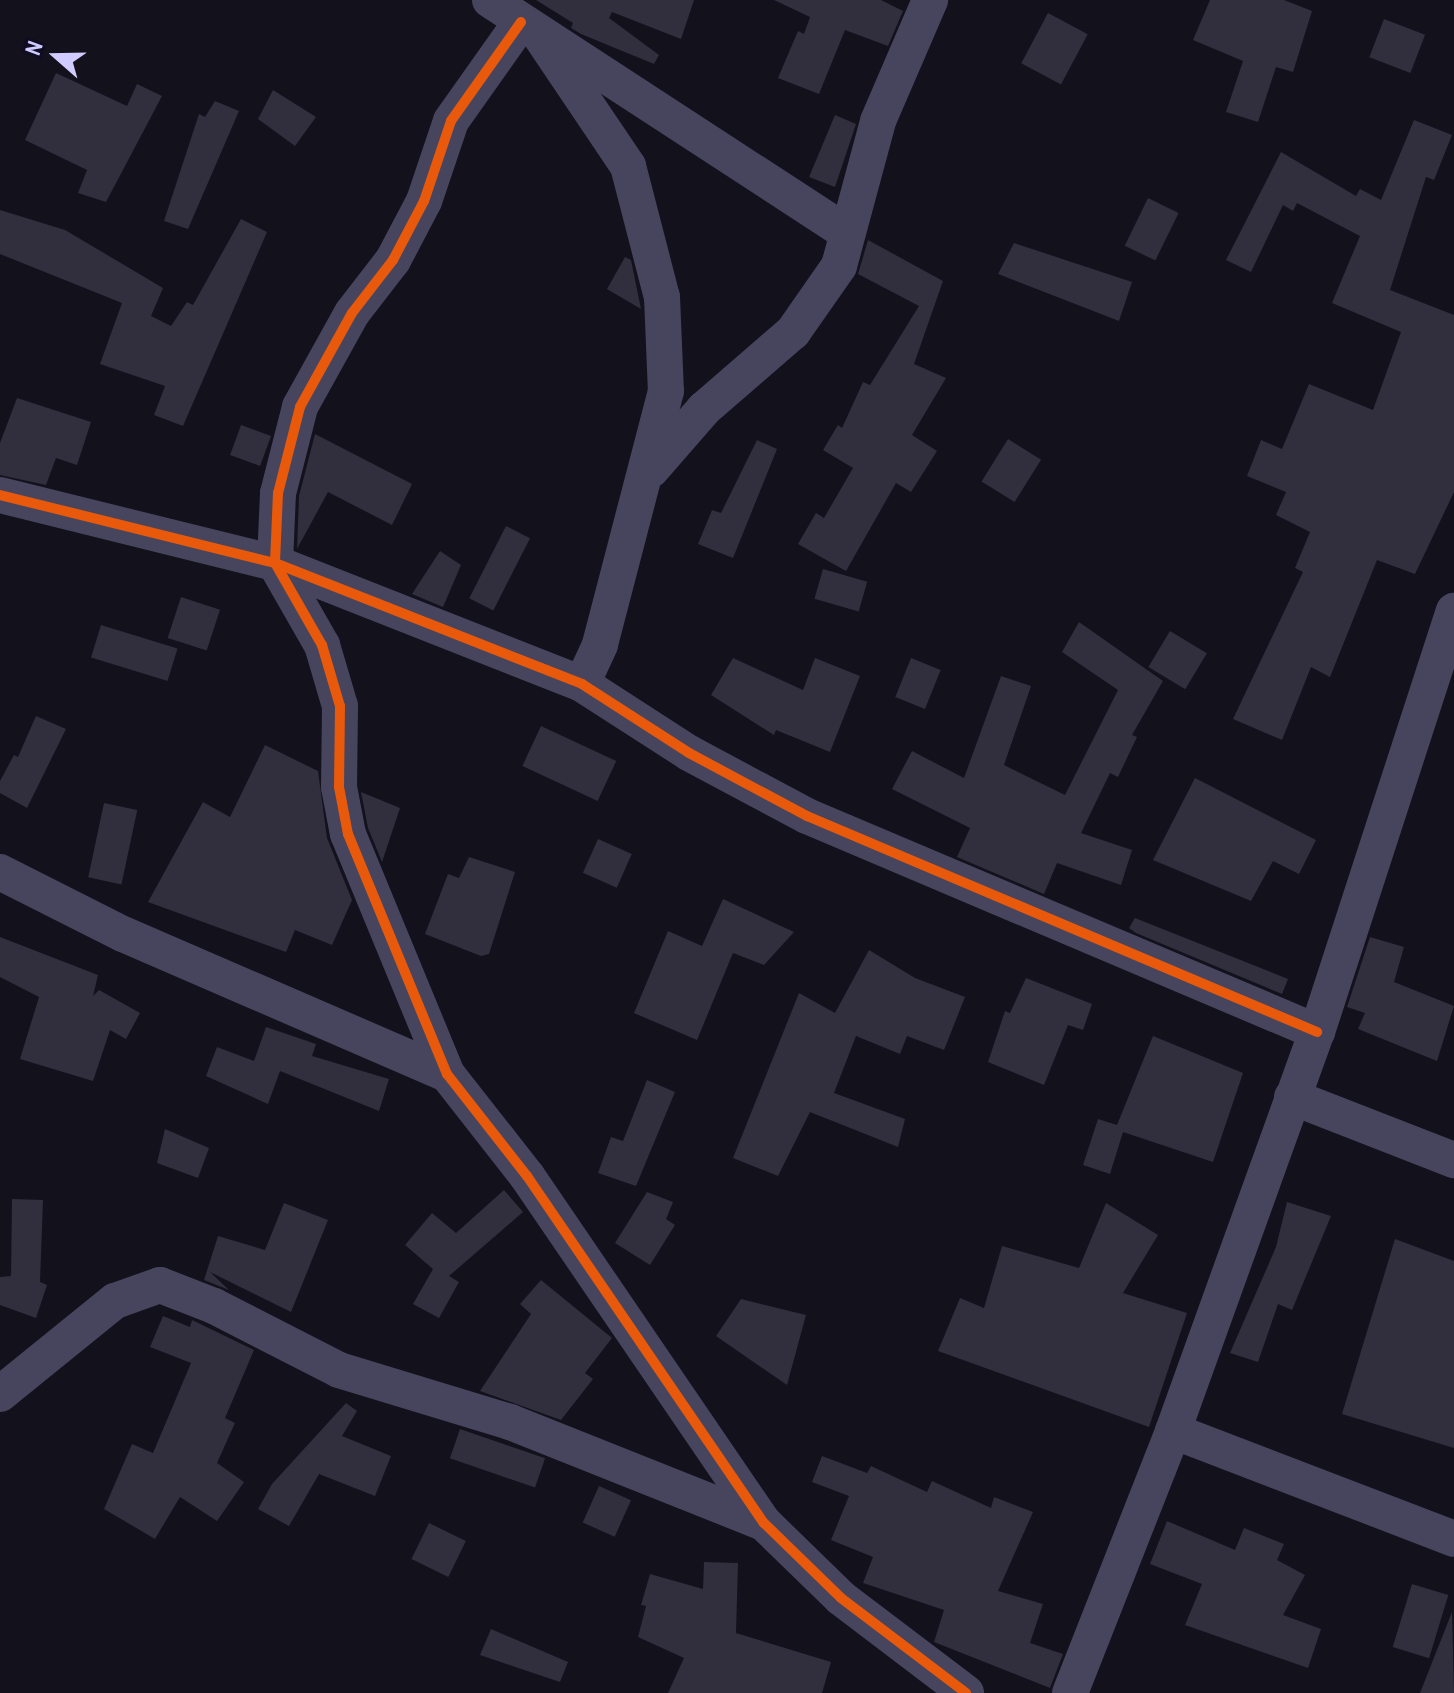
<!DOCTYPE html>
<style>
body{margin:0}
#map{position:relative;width:1454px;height:1693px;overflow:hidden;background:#13111c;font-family:"Archivo Narrow",sans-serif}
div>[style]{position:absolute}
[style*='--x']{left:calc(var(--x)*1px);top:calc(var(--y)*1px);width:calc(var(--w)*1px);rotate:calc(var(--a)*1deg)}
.building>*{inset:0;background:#312e3e;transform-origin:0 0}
.minor>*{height:36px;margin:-18px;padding:0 18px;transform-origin:18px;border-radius:18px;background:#46455d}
.cycleway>*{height:10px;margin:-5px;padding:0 5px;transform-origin:5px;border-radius:5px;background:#e8590c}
span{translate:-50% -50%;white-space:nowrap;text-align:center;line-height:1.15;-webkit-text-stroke:7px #100c21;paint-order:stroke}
.north{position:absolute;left:16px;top:16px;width:80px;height:80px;-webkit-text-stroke:6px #100c21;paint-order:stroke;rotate:290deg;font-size:22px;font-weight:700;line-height:32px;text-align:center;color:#d1ccff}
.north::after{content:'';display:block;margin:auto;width:28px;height:36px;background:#d1ccff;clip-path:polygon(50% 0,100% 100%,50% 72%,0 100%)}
</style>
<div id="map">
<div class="building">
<div style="clip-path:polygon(536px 0,694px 0,681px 39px,612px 12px,609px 18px,659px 55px,654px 64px,581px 34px,571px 28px,573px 23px)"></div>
<div style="clip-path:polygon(774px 0,881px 0,903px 11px,888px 46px,845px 30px,819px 94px,778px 78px,798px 31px,804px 34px,810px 17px)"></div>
<div style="clip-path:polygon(1210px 0,1284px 0,1312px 11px,1293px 72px,1276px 67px,1258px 122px,1226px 112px,1243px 61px,1193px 40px)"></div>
<div style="left:1048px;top:13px;width:45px;height:57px;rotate:28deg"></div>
<div style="left:1384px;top:19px;width:44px;height:41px;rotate:21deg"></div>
<div style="clip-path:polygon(56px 73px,127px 106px,137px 84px,162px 96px,106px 202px,78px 193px,87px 170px,25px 140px)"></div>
<div style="clip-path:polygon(273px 90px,316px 117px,295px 146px,258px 119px)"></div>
<div style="clip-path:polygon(215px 101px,239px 111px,188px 229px,164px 221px,199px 114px,205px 117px)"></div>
<div style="clip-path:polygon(835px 115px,856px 124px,835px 187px,809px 177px)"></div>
<div style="clip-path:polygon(1414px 120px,1452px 135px,1434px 180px,1426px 177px,1390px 290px,1454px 315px,1454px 492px,1415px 574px,1377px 560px,1330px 677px,1311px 667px,1282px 740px,1233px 719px,1303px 572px,1295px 568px,1310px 532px,1276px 515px,1286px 492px,1247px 476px,1261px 440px,1282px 449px,1309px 384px,1373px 410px,1401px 332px,1332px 303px,1360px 236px,1297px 203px,1293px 211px,1283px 205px,1251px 272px,1226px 260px,1281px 152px,1356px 196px,1360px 189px,1381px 200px)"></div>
<div style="left:1148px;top:198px;width:34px;height:53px;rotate:26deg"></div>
<div style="clip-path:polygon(0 210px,65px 230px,163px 288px,151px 316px,171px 326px,187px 302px,193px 305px,241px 219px,267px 232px,183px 426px,154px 415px,165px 386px,100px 364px,122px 303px,0 254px)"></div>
<div style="clip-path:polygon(868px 240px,943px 281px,914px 364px,946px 378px,912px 435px,937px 451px,911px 492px,896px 483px,846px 571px,798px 544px,816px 513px,824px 518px,853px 468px,823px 450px,838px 425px,842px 428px,863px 382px,870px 385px,919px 306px,858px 274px)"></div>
<div style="clip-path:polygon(1014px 243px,1132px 282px,1119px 321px,998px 274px)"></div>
<div style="clip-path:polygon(625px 257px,631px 260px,641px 309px,607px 289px)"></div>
<div style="clip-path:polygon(17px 398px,91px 422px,77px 465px,56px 458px,46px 485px,0 475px,0 443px)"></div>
<div style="left:241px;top:425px;width:32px;height:32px;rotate:20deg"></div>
<div style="clip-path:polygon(315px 434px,412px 484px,392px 525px,328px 492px,297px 549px,299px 496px)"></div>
<div style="left:1008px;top:439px;width:39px;height:50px;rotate:32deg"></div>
<div style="clip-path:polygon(757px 440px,777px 449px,733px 558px,698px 544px,712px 510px,721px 513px)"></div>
<div style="left:506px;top:526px;width:27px;height:81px;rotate:27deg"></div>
<div style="clip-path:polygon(440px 551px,461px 565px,443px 607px,412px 594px)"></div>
<div style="left:823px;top:569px;width:46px;height:31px;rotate:16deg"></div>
<div style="left:181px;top:597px;width:41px;height:43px;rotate:18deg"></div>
<div style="clip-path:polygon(1079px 622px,1163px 681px,1132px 735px,1137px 737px,1118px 777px,1110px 773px,1081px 833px,1132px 850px,1121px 885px,1057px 863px,1044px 894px,957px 857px,970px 828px,892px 789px,912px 751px,964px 778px,1001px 676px,1031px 686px,1004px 765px,1065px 795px,1118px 690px,1062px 652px)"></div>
<div style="left:101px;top:625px;width:80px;height:34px;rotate:17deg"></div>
<div style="left:1170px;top:631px;width:43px;height:42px;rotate:31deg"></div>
<div style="clip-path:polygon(733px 658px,803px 690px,815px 658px,860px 676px,830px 752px,776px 730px,774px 735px,711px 695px)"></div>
<div style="left:911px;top:658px;width:32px;height:42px;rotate:22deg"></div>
<div style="clip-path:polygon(36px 716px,66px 729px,27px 808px,0 793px,0 781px,14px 755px,18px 757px)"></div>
<div style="left:541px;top:726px;width:83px;height:44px;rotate:25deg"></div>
<div style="clip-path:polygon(265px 745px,318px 771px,327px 838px,352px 900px,332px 945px,295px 930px,286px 952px,148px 902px,203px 802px,230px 817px)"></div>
<div style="clip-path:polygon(1195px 778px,1316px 840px,1299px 874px,1273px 861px,1251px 901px,1153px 860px)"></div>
<div style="clip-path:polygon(361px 792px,400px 808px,382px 862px,368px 828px)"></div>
<div style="left:104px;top:803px;width:34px;height:76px;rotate:12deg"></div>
<div style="left:598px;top:839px;width:37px;height:37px;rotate:24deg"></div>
<div style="clip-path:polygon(469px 857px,515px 872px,489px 954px,481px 956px,425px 934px,448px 874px,459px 878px)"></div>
<div style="clip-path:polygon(723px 899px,794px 932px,764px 965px,733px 953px,697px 1040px,634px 1013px,668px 931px,702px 946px)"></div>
<div style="clip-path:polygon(1135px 918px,1288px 979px,1282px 994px,1136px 933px,1129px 928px)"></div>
<div style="clip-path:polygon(0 937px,98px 975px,93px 996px,99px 990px,140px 1013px,126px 1039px,110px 1030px,93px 1081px,20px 1059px,39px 997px,0 977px)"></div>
<div style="clip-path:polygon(1370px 937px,1404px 947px,1394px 982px,1454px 1006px,1437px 1061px,1358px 1029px,1365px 1013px,1347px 1007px)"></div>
<div style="clip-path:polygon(869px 950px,915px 978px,965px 997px,944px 1050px,907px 1036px,900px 1054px,856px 1036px,834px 1093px,905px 1119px,898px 1147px,810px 1112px,778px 1176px,733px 1158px,799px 993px,835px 1013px)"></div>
<div style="clip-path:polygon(1026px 978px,1092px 1004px,1083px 1030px,1068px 1025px,1044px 1085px,988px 1062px,1005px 1011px,1010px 1013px)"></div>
<div style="clip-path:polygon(266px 1027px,316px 1044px,312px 1056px,389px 1079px,379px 1111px,280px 1071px,268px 1104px,206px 1076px,217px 1047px,254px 1061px)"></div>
<div style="clip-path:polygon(1153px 1036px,1243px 1073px,1213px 1162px,1123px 1132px,1110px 1174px,1083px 1165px,1098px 1119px,1117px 1125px)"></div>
<div style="clip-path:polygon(647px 1080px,675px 1092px,636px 1186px,598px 1173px,611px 1137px,623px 1141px)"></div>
<div style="clip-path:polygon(165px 1129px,209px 1148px,198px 1178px,157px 1163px)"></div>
<div style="clip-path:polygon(504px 1190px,523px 1212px,449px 1276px,459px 1282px,439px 1318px,413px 1304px,433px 1269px,405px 1245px,432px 1213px,456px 1233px)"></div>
<div style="clip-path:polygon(647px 1192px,673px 1202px,666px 1219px,675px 1225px,650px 1265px,615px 1243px)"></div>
<div style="clip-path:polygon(12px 1199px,43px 1200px,40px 1282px,47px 1285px,36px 1318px,0 1305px,0 1277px,11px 1276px)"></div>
<div style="clip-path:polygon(1287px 1202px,1331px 1216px,1292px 1310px,1278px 1304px,1258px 1362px,1230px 1353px,1276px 1247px)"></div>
<div style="clip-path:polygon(284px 1203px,328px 1220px,291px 1312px,210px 1272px,229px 1290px,204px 1280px,218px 1236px,265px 1250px)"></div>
<div style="clip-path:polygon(1106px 1203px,1158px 1235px,1123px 1293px,1187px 1313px,1149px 1427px,938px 1351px,960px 1298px,984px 1308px,1002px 1246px,1079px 1268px)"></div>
<div style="clip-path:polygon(1395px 1239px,1454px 1261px,1454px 1448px,1342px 1414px)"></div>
<div style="clip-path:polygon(541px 1280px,612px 1338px,585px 1373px,593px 1379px,561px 1420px,480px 1391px,531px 1314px,520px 1304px)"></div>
<div style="clip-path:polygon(741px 1299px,806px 1315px,787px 1385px,716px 1336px)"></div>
<div style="clip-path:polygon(163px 1316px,190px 1327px,192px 1320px,254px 1350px,225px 1418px,235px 1423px,217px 1463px,244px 1482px,217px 1521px,180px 1497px,155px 1539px,104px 1509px,132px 1444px,153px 1453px,191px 1363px,150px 1347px)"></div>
<div style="clip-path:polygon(346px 1403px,357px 1411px,342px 1436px,391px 1456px,375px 1496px,319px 1474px,289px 1526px,258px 1509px,272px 1484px)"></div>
<div style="left:460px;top:1429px;width:90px;height:31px;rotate:19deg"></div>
<div style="clip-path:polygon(822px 1456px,867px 1473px,871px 1466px,927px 1492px,932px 1481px,991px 1508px,994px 1497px,1033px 1512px,998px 1591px,1043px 1604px,1030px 1643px,1063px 1654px,1050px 1688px,934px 1642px,944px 1610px,863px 1583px,873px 1557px,831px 1540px,849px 1496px,812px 1482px)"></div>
<div style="left:599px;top:1486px;width:35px;height:40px;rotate:24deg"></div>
<div style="clip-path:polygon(1167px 1521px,1235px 1550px,1244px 1528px,1284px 1544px,1277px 1560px,1305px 1575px,1283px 1615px,1321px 1629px,1308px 1668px,1185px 1625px,1202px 1584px,1150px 1564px)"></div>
<div style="left:429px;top:1523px;width:41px;height:40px;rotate:26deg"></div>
<div style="clip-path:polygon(704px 1562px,738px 1563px,736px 1633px,831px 1662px,822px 1693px,668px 1693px,684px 1658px,638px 1637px,646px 1606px,641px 1605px,650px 1574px,703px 1589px)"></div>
<div style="left:1412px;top:1584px;width:38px;height:66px;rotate:17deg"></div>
<div style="clip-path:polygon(1452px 1612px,1454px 1693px,1420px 1693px)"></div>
<div style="clip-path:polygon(491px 1629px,568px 1662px,560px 1682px,480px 1655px)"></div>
</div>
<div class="minor">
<div style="--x:490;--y:0;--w:426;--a:33.1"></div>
<div style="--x:521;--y:22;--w:121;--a:125.3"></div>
<div style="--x:451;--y:121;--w:84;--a:108.6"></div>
<div style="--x:424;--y:201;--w:67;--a:117.7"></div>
<div style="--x:393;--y:260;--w:67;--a:127.7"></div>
<div style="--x:352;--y:313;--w:107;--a:119"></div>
<div style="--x:300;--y:407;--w:89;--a:104.3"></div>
<div style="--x:278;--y:493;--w:70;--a:92.5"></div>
<div style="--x:275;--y:563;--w:95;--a:60.2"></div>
<div style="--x:322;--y:645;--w:64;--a:73.6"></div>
<div style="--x:340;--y:706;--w:81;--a:90.7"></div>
<div style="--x:339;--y:787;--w:48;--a:79.2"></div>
<div style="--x:348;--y:834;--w:260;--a:67.6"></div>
<div style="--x:447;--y:1074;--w:130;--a:51.9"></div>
<div style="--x:527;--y:1176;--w:420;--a:55.7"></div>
<div style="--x:764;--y:1523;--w:107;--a:44.2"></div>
<div style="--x:841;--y:1598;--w:157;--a:37.2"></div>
<div style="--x:541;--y:37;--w:156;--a:56"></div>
<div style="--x:628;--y:166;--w:135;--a:75.5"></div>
<div style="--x:662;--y:297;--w:94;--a:87.6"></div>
<div style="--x:666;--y:391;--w:262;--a:104.6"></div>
<div style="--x:600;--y:645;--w:43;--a:114.8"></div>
<div style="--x:651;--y:470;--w:81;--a:-49"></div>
<div style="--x:704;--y:409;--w:118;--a:-40.9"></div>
<div style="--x:793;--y:332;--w:80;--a:-55.1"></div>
<div style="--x:839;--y:266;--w:150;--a:-74.9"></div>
<div style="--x:878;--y:121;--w:132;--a:-66.7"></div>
<div style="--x:0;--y:495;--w:283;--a:13.9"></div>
<div style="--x:275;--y:563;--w:330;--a:21.5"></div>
<div style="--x:582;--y:684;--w:127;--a:32.8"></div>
<div style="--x:689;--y:753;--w:134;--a:28.1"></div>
<div style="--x:807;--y:816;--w:554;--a:22.95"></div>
<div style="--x:0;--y:872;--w:138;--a:26.8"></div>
<div style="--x:123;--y:934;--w:353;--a:23.4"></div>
<div style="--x:1292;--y:1097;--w:174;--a:21.3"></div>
<div style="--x:0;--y:1394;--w:148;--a:-39"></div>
<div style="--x:115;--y:1301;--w:48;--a:-19.6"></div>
<div style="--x:160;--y:1285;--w:58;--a:21.3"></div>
<div style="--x:214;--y:1306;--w:140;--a:27.1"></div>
<div style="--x:339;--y:1370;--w:179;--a:16.9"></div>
<div style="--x:510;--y:1422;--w:273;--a:21.7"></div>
<div style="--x:1173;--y:1431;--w:301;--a:21"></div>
<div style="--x:1070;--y:1693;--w:282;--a:-68.5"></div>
<div style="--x:1173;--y:1431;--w:424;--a:-70.2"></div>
<div style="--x:1317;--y:1032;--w:443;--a:-72"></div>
</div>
<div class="cycleway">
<div style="--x:521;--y:22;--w:121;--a:125.3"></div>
<div style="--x:451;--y:121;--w:84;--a:108.6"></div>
<div style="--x:424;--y:201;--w:67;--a:117.7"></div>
<div style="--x:393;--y:260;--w:67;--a:127.7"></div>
<div style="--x:352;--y:313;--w:107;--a:119"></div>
<div style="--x:300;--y:407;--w:89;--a:104.3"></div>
<div style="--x:278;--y:493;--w:70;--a:92.5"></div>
<div style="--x:275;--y:563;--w:95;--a:60.2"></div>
<div style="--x:322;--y:645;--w:64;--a:73.6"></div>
<div style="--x:340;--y:706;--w:81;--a:90.7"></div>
<div style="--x:339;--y:787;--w:48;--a:79.2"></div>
<div style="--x:348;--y:834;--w:260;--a:67.6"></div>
<div style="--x:447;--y:1074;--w:130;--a:51.9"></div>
<div style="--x:527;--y:1176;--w:420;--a:55.7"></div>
<div style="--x:764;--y:1523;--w:107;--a:44.2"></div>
<div style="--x:841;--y:1598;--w:157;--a:37.2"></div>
<div style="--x:0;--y:495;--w:283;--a:13.9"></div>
<div style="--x:275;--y:563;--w:330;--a:21.5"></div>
<div style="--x:582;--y:684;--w:127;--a:32.8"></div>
<div style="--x:689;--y:753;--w:134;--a:28.1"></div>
<div style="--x:807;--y:816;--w:554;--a:22.95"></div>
</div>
<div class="north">N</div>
</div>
